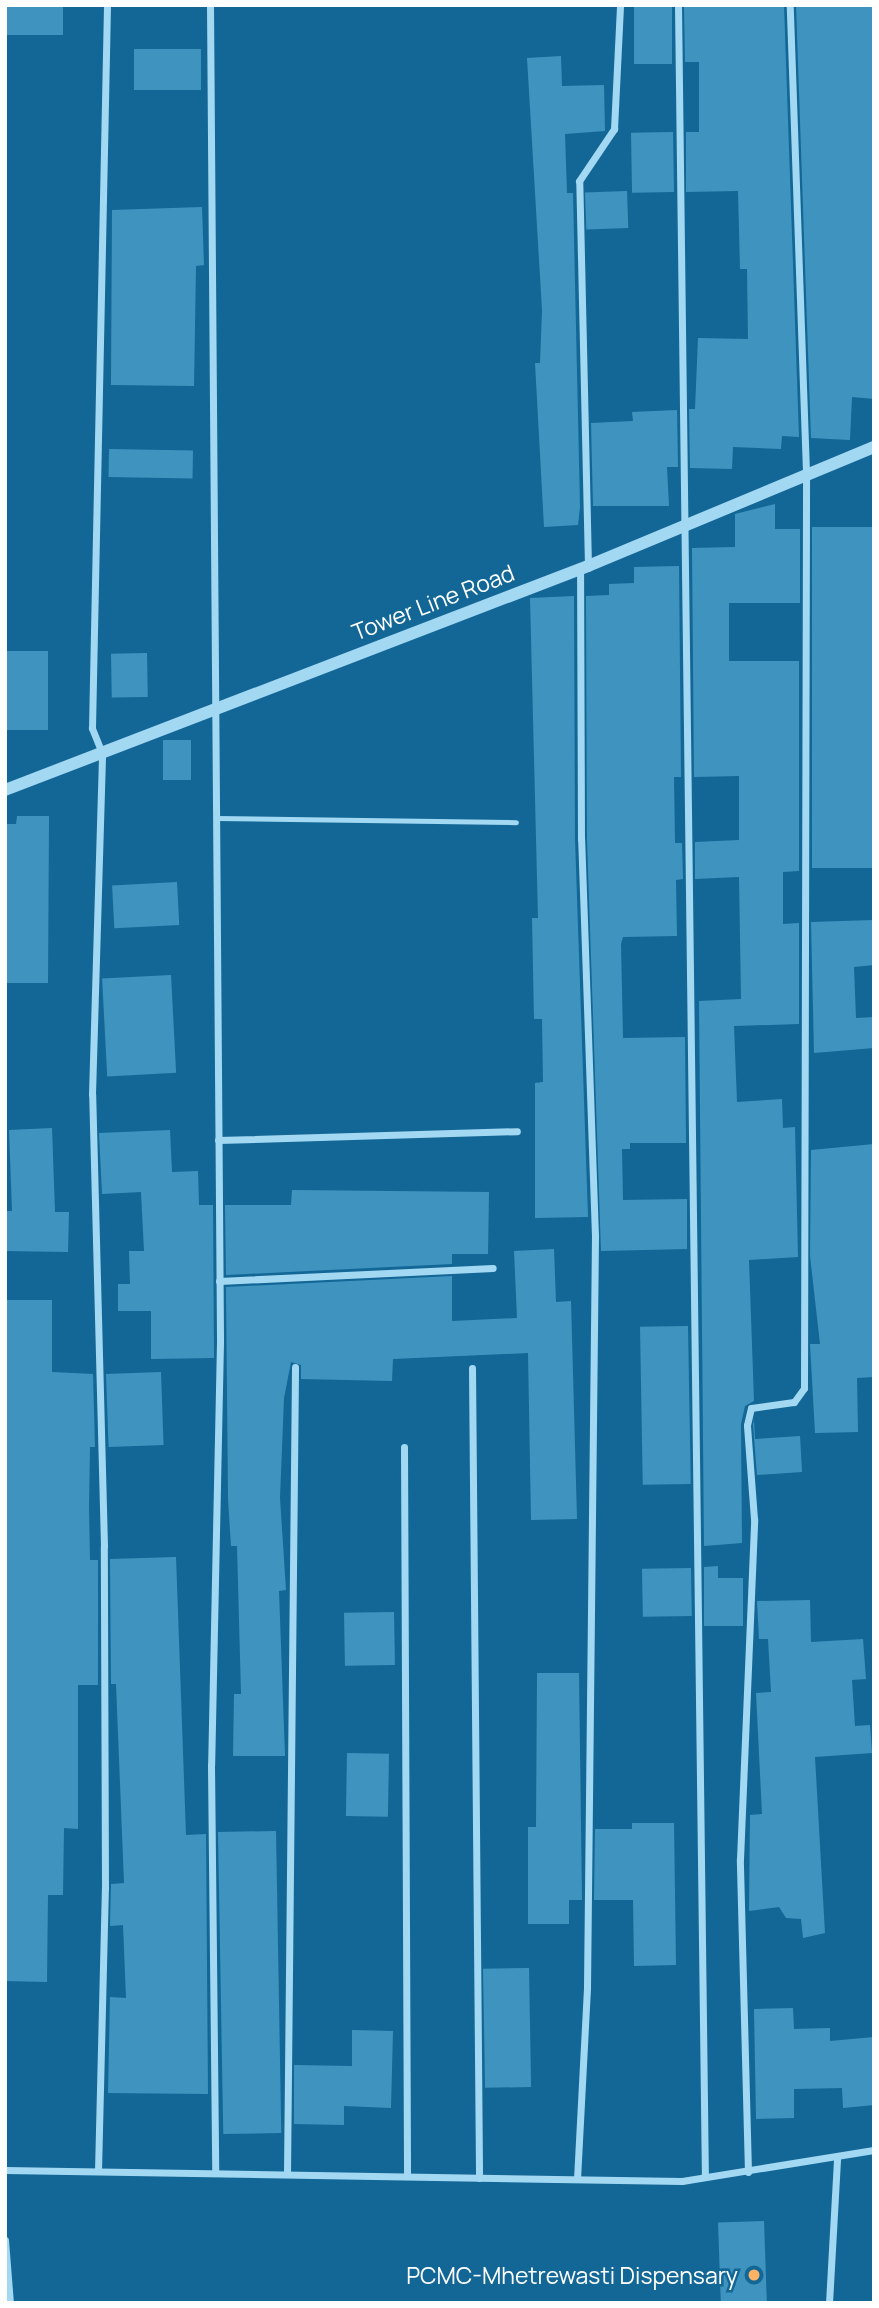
<!DOCTYPE html>
<style>
body{margin:0}
#map{position:relative;width:879px;height:2308px;overflow:hidden;background:#136796;font-family:Manrope,sans-serif}
div>[style]{position:absolute}
[style*='--x']{left:calc(var(--x)*1px);top:calc(var(--y)*1px);width:calc(var(--w)*1px);rotate:calc(var(--a)*1deg)}
.building>*{inset:0;background:#3f94bf;transform-origin:0 0}
.service>*{height:5px;margin:-2.5px;padding:0 2.5px;transform-origin:2.5px;border-radius:2.5px;background:#a3d8f3}
.minor>*{height:7px;margin:-3.5px;padding:0 3.5px;transform-origin:3.5px;border-radius:3.5px;background:#a3d8f3}
.tertiary>*{height:12px;margin:-6px;padding:0 6px;transform-origin:6px;border-radius:6px;background:#a3d8f3}
.dots>*{width:19px;height:19px;translate:-50% -50%;box-sizing:border-box;border:4px solid #136796;border-radius:50%}
span{translate:-50% -50%;white-space:nowrap;text-align:center;line-height:1.15;-webkit-text-stroke:5px #136796;paint-order:stroke}
.street-label{font-size:23px;color:#fff}
.poi-label{font-size:23px;color:#fff}
.right{translate:-100% -50%;text-align:right}
.frame{position:absolute;inset:0;border:7px solid #fff;pointer-events:none}
</style>
<div id="map">
<div class="building">
<div style="left:5px;top:5px;width:58px;height:30px"></div>
<div style="left:634px;top:5px;width:38px;height:59px"></div>
<div style="clip-path:polygon(784px 5px,799px 437px,782px 436px,781px 449px,733px 447px,732px 469px,690px 468px,689px 409px,695px 409px,698px 338px,748px 339px,747px 269px,740px 269px,738px 191px,686px 192px,686px 132px,699px 132px,699px 62px,685px 62px,684px 7px)"></div>
<div style="clip-path:polygon(796px 5px,874px 5px,874px 399px,852px 397px,850px 440px,811px 438px)"></div>
<div style="left:134px;top:49px;width:67px;height:41px"></div>
<div style="clip-path:polygon(561px 56px,562px 86px,604px 85px,605px 131px,565px 134px,567px 193px,573px 193px,580px 507px,578px 525px,544px 527px,535px 363px,540px 363px,542px 310px,527px 58px)"></div>
<div style="left:673px;top:132px;width:60px;height:42px;rotate:89deg"></div>
<div style="left:627px;top:191px;width:37px;height:42px;rotate:88deg"></div>
<div style="clip-path:polygon(202px 207px,204px 265px,196px 266px,194px 386px,111px 385px,112px 210px)"></div>
<div style="clip-path:polygon(677px 410px,678px 467px,667px 467px,669px 506px,593px 506px,591px 423px,633px 421px,632px 412px)"></div>
<div style="left:109px;top:449px;width:84px;height:28px;rotate:1deg"></div>
<div style="clip-path:polygon(775px 504px,775px 529px,800px 529px,800px 603px,729px 603px,729px 661px,799px 661px,799px 871px,783px 872px,783px 924px,799px 923px,799px 1024px,734px 1026px,737px 1102px,782px 1099px,783px 1128px,795px 1127px,798px 1257px,749px 1260px,754px 1401px,745px 1406px,741px 1424px,742px 1543px,704px 1546px,699px 1001px,741px 999px,739px 877px,695px 879px,695px 842px,739px 840px,739px 776px,694px 777px,692px 548px,735px 547px,735px 514px)"></div>
<div style="left:874px;top:527px;width:341px;height:62px;rotate:90deg"></div>
<div style="clip-path:polygon(679px 566px,681px 777px,674px 777px,675px 843px,682px 843px,683px 879px,676px 880px,677px 936px,623px 937px,621px 944px,623px 1038px,685px 1037px,686px 1143px,630px 1143px,630px 1149px,622px 1149px,623px 1200px,687px 1199px,687px 1249px,601px 1251px,587px 839px,586px 596px,609px 595px,609px 584px,634px 583px,634px 567px)"></div>
<div style="clip-path:polygon(574px 596px,575px 839px,588px 1217px,535px 1218px,535px 1083px,543px 1082px,542px 1019px,534px 1019px,532px 918px,538px 918px,530px 598px)"></div>
<div style="left:5px;top:651px;width:43px;height:79px"></div>
<div style="left:147px;top:653px;width:44px;height:36px;rotate:89deg"></div>
<div style="left:163px;top:740px;width:28px;height:40px"></div>
<div style="clip-path:polygon(17px 816px,49px 816px,48px 983px,5px 983px,5px 824px,16px 824px)"></div>
<div style="left:177px;top:882px;width:43px;height:65px;rotate:87deg"></div>
<div style="clip-path:polygon(874px 920px,874px 965px,854px 967px,856px 1018px,874px 1017px,874px 1048px,814px 1053px,811px 922px)"></div>
<div style="left:171px;top:975px;width:98px;height:69px;rotate:87deg"></div>
<div style="clip-path:polygon(52px 1128px,55px 1212px,69px 1212px,68px 1252px,5px 1251px,5px 1211px,12px 1211px,9px 1130px)"></div>
<div style="clip-path:polygon(170px 1130px,172px 1172px,198px 1171px,199px 1205px,213px 1205px,214px 1358px,151px 1359px,151px 1311px,118px 1311px,118px 1284px,130px 1284px,129px 1251px,144px 1251px,141px 1192px,102px 1194px,99px 1133px)"></div>
<div style="clip-path:polygon(874px 1144px,874px 1377px,857px 1378px,858px 1432px,815px 1433px,810px 1344px,820px 1344px,810px 1256px,811px 1150px)"></div>
<div style="clip-path:polygon(292px 1190px,489px 1192px,488px 1254px,452px 1254px,452px 1264px,226px 1275px,225px 1205px,291px 1205px)"></div>
<div style="clip-path:polygon(554px 1249px,556px 1302px,571px 1301px,577px 1519px,531px 1520px,528px 1353px,393px 1359px,392px 1381px,301px 1379px,301px 1365px,291px 1362px,284px 1398px,280px 1498px,286px 1590px,279px 1591px,285px 1756px,233px 1756px,234px 1694px,241px 1694px,237px 1546px,231px 1546px,228px 1499px,226px 1287px,452px 1276px,452px 1321px,517px 1318px,514px 1251px)"></div>
<div style="clip-path:polygon(5px 1300px,52px 1300px,52px 1372px,93px 1374px,95px 1447px,90px 1447px,89px 1507px,90px 1560px,98px 1560px,98px 1685px,78px 1685px,78px 1829px,64px 1828px,63px 1895px,48px 1895px,47px 1982px,5px 1981px)"></div>
<div style="left:688px;top:1326px;width:158px;height:48px;rotate:89deg"></div>
<div style="left:161px;top:1372px;width:73px;height:55px;rotate:88deg"></div>
<div style="clip-path:polygon(754px 1420px,755px 1439px,800px 1436px,802px 1472px,757px 1475px,753px 1425px)"></div>
<div style="clip-path:polygon(176px 1557px,186px 1835px,206px 1834px,208px 2094px,108px 2093px,110px 1997px,126px 1998px,123px 1925px,110px 1926px,111px 1884px,124px 1883px,116px 1684px,111px 1684px,110px 1559px)"></div>
<div style="clip-path:polygon(718px 1566px,718px 1578px,743px 1578px,743px 1626px,704px 1626px,704px 1567px)"></div>
<div style="left:691px;top:1568px;width:48px;height:49px;rotate:89deg"></div>
<div style="clip-path:polygon(810px 1600px,811px 1642px,863px 1639px,866px 1679px,852px 1680px,855px 1726px,870px 1725px,872px 1753px,815px 1757px,825px 1933px,803px 1938px,801px 1919px,786px 1918px,779px 1907px,749px 1911px,750px 1815px,762px 1814px,756px 1693px,771px 1692px,768px 1639px,759px 1639px,757px 1601px)"></div>
<div style="left:394px;top:1612px;width:53px;height:50px;rotate:89deg"></div>
<div style="clip-path:polygon(537px 1673px,579px 1673px,582px 1900px,569px 1900px,569px 1924px,528px 1924px,528px 1827px,536px 1827px)"></div>
<div style="left:347px;top:1753px;width:42px;height:63px;rotate:1deg"></div>
<div style="clip-path:polygon(632px 1823px,674px 1823px,676px 1965px,634px 1966px,633px 1900px,594px 1900px,595px 1829px,632px 1829px)"></div>
<div style="left:276px;top:1831px;width:302px;height:58px;rotate:89deg"></div>
<div style="left:529px;top:1968px;width:119px;height:46px;rotate:89deg"></div>
<div style="clip-path:polygon(793px 2008px,794px 2029px,830px 2028px,830px 2041px,874px 2037px,874px 2105px,843px 2108px,842px 2088px,794px 2089px,794px 2118px,756px 2119px,754px 2009px)"></div>
<div style="clip-path:polygon(352px 2030px,393px 2031px,391px 2108px,344px 2106px,344px 2125px,294px 2124px,294px 2065px,352px 2066px)"></div>
<div style="left:764px;top:2221px;width:82px;height:46px;rotate:88deg"></div>
</div>
<div class="service">
<div style="--x:216;--y:818;--w:300;--a:0.8"></div>
</div>
<div class="minor">
<div style="--x:210;--y:5;--w:1337;--a:89.57"></div>
<div style="--x:220;--y:1342;--w:423;--a:91.2"></div>
<div style="--x:211;--y:1765;--w:408;--a:89.4"></div>
<div style="--x:678;--y:5;--w:2172;--a:89.29"></div>
<div style="--x:588;--y:566;--w:385;--a:-91.3"></div>
<div style="--x:579;--y:181;--w:63;--a:-56.1"></div>
<div style="--x:614;--y:129;--w:124;--a:-87.2"></div>
<div style="--x:218;--y:1140;--w:299;--a:-1.7"></div>
<div style="--x:219;--y:1281;--w:274;--a:-2.7"></div>
<div style="--x:472;--y:1368;--w:810;--a:89.5"></div>
<div style="--x:404;--y:1447;--w:729;--a:89.76"></div>
<div style="--x:5;--y:2170;--w:677;--a:0.93"></div>
<div style="--x:682;--y:2181;--w:194;--a:-9.2"></div>
<div style="--x:98;--y:2171;--w:283;--a:-88.6"></div>
<div style="--x:105;--y:1888;--w:342;--a:-90.2"></div>
<div style="--x:104;--y:1546;--w:452;--a:-91.5"></div>
<div style="--x:92;--y:1094;--w:341;--a:-88.3"></div>
<div style="--x:102;--y:753;--w:27;--a:-112"></div>
<div style="--x:92;--y:728;--w:723;--a:-88.81"></div>
<div style="--x:748;--y:2172;--w:313;--a:-91.5"></div>
<div style="--x:740;--y:1859;--w:340;--a:-87.6"></div>
<div style="--x:754;--y:1519;--w:94;--a:-94.3"></div>
<div style="--x:747;--y:1425;--w:17;--a:-77"></div>
<div style="--x:751;--y:1408;--w:43;--a:-7.9"></div>
<div style="--x:794;--y:1402;--w:17;--a:-54"></div>
<div style="--x:804;--y:1388;--w:916;--a:-89.87"></div>
<div style="--x:806;--y:472;--w:467;--a:-92"></div>
<div style="--x:287;--y:2174;--w:807;--a:-89.43"></div>
<div style="--x:577;--y:2179;--w:192;--a:-87"></div>
<div style="--x:587;--y:1987;--w:751;--a:-89.39"></div>
<div style="--x:595;--y:1236;--w:397;--a:-92"></div>
<div style="--x:581;--y:839;--w:271;--a:-90.2"></div>
<div style="--x:5;--y:2240;--w:63;--a:85.5"></div>
<div style="--x:829;--y:2303;--w:145;--a:-86.8"></div>
</div>
<div class="tertiary">
<div style="--x:5;--y:790;--w:625;--a:-21.02"></div>
<div style="--x:588;--y:566;--w:310;--a:-22.6"></div>
</div>
<div class="dots">
<div style="left:754px;top:2275px;background:#ffb265"></div>
</div>
<div class="street-label">
<span style="left:433px;top:602px;rotate:-21deg">Tower Line Road</span>
</div>
<div class="poi-label">
<span class="right" style="left:738px;top:2275px">PCMC-Mhetrewasti Dispensary</span>
</div>
<div class="frame"></div>
</div>
